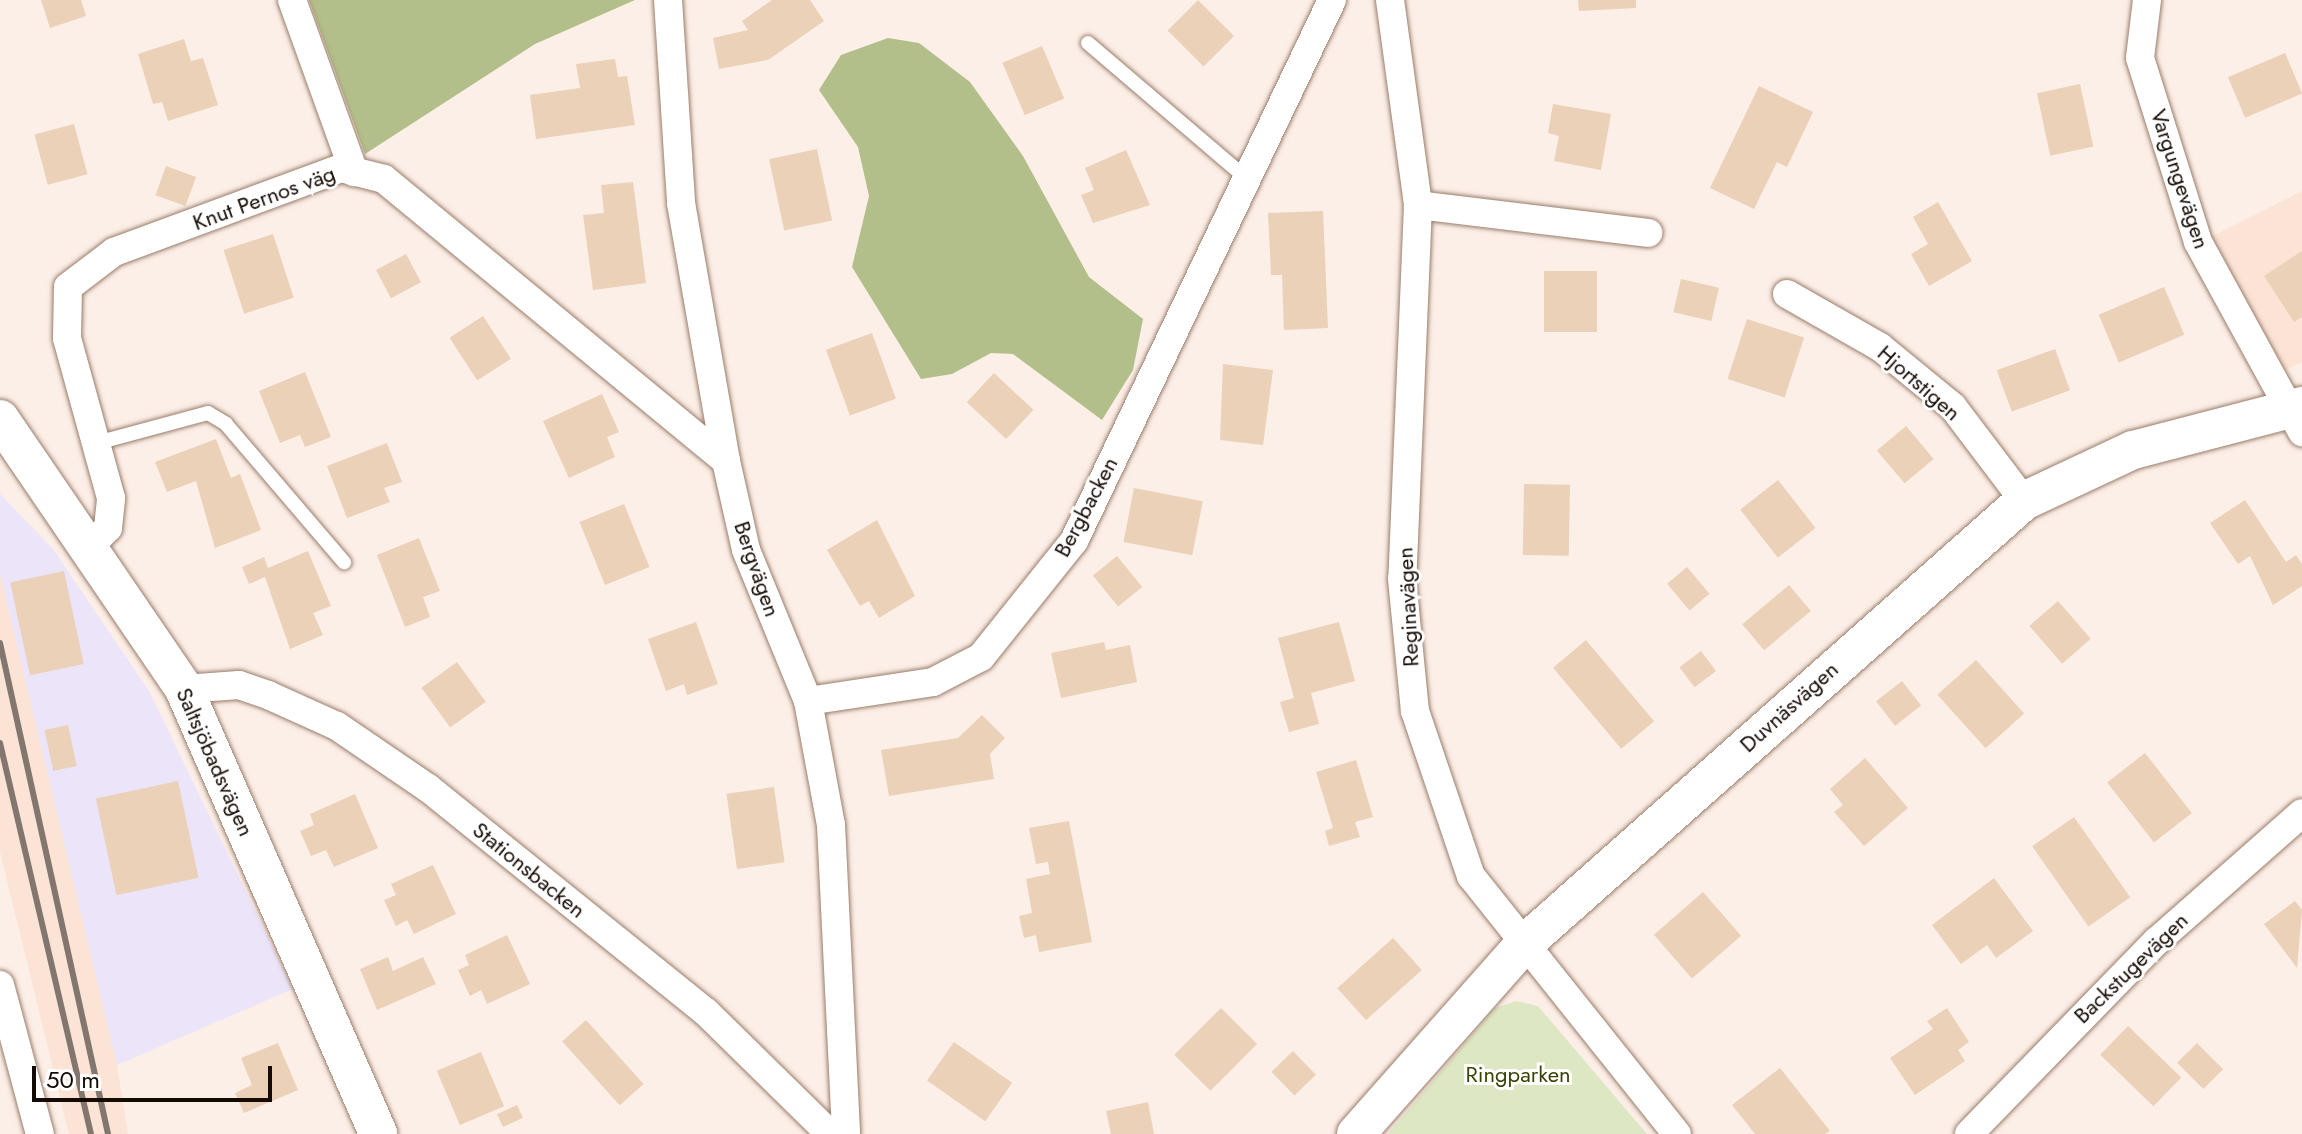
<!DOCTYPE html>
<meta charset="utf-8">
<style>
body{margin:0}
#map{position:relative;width:2302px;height:1134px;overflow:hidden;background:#fcefe7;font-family:Jost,sans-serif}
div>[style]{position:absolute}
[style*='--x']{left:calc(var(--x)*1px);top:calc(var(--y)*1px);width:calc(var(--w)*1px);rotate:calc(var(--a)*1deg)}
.commercial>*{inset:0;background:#ece4f9}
.built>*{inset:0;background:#fbe4d5}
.green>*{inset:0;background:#dee7c3}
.forest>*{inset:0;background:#b3bf8a}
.building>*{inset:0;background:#ebd1b8;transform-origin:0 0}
.roads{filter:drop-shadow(0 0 2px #9a7d6b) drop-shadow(0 0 2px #9a7d6b)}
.lane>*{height:14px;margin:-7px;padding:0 7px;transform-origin:7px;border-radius:7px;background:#fff}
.street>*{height:28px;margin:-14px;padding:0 14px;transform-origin:14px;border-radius:14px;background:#fff}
.secondary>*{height:38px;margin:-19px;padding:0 19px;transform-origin:19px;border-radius:19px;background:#fff}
.rail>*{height:6px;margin:-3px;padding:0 3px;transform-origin:3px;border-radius:3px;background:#82766f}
span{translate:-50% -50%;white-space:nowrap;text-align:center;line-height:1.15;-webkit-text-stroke:6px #fff;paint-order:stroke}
.street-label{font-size:22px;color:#150b05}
.park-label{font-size:22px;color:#394303}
.scale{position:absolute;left:32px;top:1066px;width:240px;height:36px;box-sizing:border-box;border:4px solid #150b05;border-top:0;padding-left:10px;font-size:24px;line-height:28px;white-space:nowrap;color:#150b05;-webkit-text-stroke:6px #fff;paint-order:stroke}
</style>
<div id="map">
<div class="commercial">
<div style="clip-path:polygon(0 494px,53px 549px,149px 691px,293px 989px,117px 1065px,0 574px)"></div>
</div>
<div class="built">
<div style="clip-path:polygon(2302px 191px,2302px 362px,2284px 371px,2209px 238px)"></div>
<div style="clip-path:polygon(0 574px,117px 1065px,128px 1134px,69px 1134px,0 852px)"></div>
</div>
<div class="green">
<div style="clip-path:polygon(1516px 1001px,1538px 1006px,1647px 1134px,1388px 1134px,1495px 1008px)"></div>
</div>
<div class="forest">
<div style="clip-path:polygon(309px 0,635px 0,535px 44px,365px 154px)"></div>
<div style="clip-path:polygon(888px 38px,919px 43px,970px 82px,1023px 156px,1089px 277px,1143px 319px,1133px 370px,1102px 420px,1013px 354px,991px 353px,952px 374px,921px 379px,852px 267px,869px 196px,858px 147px,819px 90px,841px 55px)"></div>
</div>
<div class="building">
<div style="clip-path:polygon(41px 0,81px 0,86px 16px,50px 28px)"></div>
<div style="clip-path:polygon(772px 0,810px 0,824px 21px,768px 60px,719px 69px,713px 38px,748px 30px,742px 21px)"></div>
<div style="left:1198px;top:0;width:51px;height:43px;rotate:45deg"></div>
<div style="clip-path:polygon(1578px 0,1636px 0,1636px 8px,1579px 11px)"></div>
<div style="clip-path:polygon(184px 39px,191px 61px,203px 58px,218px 105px,168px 121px,162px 102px,153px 104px,138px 54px)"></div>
<div style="left:1042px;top:46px;width:57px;height:43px;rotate:67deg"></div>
<div style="left:2285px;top:53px;width:44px;height:62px;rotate:67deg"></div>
<div style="clip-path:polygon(615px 59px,618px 77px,627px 76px,635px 125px,536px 139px,530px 95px,580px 88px,576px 64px)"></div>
<div style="left:2080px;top:84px;width:64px;height:44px;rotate:78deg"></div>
<div style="clip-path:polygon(1759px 86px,1813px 112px,1787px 167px,1777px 162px,1754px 209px,1710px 188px)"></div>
<div style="clip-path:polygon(1553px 104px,1611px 114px,1601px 170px,1554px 161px,1559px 136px,1548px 133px)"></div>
<div style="left:74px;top:124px;width:52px;height:41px;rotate:75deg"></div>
<div style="left:817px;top:149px;width:73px;height:49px;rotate:78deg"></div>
<div style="clip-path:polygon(1126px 150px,1150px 205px,1093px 223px,1081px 195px,1094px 190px,1085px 168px)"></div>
<div style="left:166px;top:166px;width:32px;height:31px;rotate:20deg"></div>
<div style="clip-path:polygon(633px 182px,646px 283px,593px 290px,583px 215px,604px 213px,601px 185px)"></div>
<div style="clip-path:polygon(1938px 202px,1972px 261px,1929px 286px,1911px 254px,1928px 244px,1913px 217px)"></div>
<div style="clip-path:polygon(1323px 211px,1328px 328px,1284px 330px,1282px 275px,1271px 275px,1268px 213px)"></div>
<div style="left:273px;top:234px;width:67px;height:52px;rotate:72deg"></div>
<div style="clip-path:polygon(2302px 251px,2302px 317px,2294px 322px,2264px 276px)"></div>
<div style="left:406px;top:254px;width:32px;height:34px;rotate:62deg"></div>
<div style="left:1544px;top:271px;width:53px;height:61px"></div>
<div style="left:1681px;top:279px;width:39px;height:34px;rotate:13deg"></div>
<div style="left:2164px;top:287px;width:52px;height:71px;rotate:67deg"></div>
<div style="left:483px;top:316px;width:51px;height:40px;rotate:57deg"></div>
<div style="left:1747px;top:319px;width:60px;height:63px;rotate:18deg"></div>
<div style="left:872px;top:333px;width:70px;height:49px;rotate:70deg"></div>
<div style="left:2055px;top:349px;width:44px;height:62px;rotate:70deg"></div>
<div style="clip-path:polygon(1223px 364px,1273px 370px,1263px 445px,1220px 440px)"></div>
<div style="clip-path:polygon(305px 372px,331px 437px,305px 447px,300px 435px,280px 443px,259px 391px)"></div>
<div style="left:994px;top:373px;width:54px;height:40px;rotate:43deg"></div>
<div style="clip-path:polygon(602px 394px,619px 432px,607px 437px,615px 457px,569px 478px,543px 421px)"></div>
<div style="left:1906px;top:426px;width:43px;height:38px;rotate:50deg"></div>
<div style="clip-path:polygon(216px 439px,231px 478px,240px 474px,261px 530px,215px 548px,196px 481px,167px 492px,155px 462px)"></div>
<div style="clip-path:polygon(387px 443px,402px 482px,384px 488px,390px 502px,347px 518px,327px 466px)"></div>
<div style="left:1778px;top:480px;width:61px;height:48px;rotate:52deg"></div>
<div style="left:1524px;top:484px;width:46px;height:71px;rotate:1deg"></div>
<div style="left:1134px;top:488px;width:70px;height:55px;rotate:11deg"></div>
<div style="clip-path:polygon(2245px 500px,2286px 562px,2296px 555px,2302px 564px,2302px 586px,2273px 605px,2250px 556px,2238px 564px,2210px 523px)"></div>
<div style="left:624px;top:504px;width:68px;height:48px;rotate:68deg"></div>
<div style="clip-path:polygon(877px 520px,915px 596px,879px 618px,869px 601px,860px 606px,827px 550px)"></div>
<div style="clip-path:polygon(419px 538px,440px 591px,423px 597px,430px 617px,405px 627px,377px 555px)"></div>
<div style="clip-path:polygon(308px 551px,331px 606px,313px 613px,323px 635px,290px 649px,265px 577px,249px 584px,242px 567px,264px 557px,268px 568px)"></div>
<div style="left:1117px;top:556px;width:40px;height:31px;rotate:51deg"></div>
<div style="left:1687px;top:567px;width:35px;height:26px;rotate:50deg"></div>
<div style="left:64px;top:571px;width:95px;height:55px;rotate:78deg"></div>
<div style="left:1789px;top:585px;width:34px;height:61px;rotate:50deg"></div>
<div style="left:2058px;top:601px;width:50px;height:38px;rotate:49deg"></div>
<div style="clip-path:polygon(696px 622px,718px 684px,687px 695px,684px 684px,666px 691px,648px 639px)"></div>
<div style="clip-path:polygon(1339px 622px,1355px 681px,1311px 693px,1319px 724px,1289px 732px,1280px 702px,1294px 698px,1278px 638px)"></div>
<div style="left:1586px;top:640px;width:106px;height:43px;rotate:50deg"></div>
<div style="clip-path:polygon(1104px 642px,1106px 650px,1130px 645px,1137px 682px,1061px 698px,1051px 653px)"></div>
<div style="left:1701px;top:651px;width:25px;height:27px;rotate:53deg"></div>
<div style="left:1976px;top:660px;width:72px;height:52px;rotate:48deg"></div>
<div style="left:457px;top:662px;width:49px;height:44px;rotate:54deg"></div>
<div style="left:1902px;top:681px;width:31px;height:33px;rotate:52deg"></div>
<div style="clip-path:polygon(982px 715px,1005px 738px,990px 754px,994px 779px,889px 796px,881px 750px,958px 738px)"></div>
<div style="left:68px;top:725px;width:42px;height:24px;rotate:78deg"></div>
<div style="left:2145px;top:753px;width:76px;height:48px;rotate:52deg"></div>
<div style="clip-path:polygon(1865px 758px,1908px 808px,1864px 846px,1834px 812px,1843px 805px,1830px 789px)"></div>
<div style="clip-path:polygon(1356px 760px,1373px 817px,1355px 822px,1360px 837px,1329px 846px,1325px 831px,1333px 828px,1316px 772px)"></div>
<div style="left:178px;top:781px;width:99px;height:84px;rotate:78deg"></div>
<div style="left:774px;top:787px;width:76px;height:48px;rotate:82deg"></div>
<div style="clip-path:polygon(355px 794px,378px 848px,334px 867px,326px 850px,311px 856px,300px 831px,314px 825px,310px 814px)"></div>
<div style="left:2074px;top:817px;width:98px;height:51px;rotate:55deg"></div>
<div style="clip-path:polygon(1069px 821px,1092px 942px,1039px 952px,1036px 935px,1024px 938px,1019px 916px,1032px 913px,1026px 879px,1050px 874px,1048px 862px,1036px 864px,1029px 828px)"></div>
<div style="clip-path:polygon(433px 865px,456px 914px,414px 934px,407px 920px,396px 926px,384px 900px,396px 895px,391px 884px)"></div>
<div style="clip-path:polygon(1994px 878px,2033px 931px,1996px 958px,1987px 945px,1961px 964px,1932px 925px)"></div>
<div style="left:1703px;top:892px;width:58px;height:65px;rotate:49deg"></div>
<div style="clip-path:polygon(2295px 901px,2302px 910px,2297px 968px,2264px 924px)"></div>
<div style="clip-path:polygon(507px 935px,530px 984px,487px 1004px,481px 990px,470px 996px,458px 970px,469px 965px,465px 955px)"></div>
<div style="left:1393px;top:938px;width:43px;height:75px;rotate:48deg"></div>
<div style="clip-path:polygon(388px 957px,393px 971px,423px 957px,436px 984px,377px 1010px,360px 969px)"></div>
<div style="left:1221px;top:1008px;width:51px;height:66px;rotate:45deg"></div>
<div style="clip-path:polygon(1947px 1008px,1969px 1042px,1958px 1050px,1965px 1061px,1915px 1095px,1890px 1058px,1933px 1029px,1927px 1021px)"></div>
<div style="left:586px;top:1020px;width:86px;height:32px;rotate:48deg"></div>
<div style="left:2128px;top:1026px;width:74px;height:40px;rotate:44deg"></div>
<div style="left:954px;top:1042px;width:71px;height:47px;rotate:35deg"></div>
<div style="clip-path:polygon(278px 1043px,298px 1090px,244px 1113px,235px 1093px,252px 1085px,241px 1058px)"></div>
<div style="left:2197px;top:1043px;width:37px;height:28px;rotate:45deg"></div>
<div style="left:1293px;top:1051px;width:33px;height:30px;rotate:46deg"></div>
<div style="left:481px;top:1052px;width:59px;height:48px;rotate:67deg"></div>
<div style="clip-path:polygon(1780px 1068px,1830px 1131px,1825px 1134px,1755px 1134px,1732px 1105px)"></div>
<div style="clip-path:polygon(1148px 1102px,1154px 1134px,1111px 1134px,1106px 1111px)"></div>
<div style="left:517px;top:1105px;width:14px;height:22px;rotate:65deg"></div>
</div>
<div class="roads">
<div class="lane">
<div style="--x:1088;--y:43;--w:208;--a:40.5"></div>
<div style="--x:93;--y:444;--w:119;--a:-15.1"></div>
<div style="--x:208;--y:413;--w:21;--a:31"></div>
<div style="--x:226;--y:424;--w:182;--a:49.5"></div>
</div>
<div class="street">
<div style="--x:292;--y:0;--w:183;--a:70.2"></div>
<div style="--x:668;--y:0;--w:203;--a:86.3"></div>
<div style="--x:681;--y:203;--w:262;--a:80.1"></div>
<div style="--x:726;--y:461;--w:91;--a:77.3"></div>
<div style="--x:746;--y:550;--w:163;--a:67.7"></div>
<div style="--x:808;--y:701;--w:126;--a:79.5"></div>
<div style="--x:831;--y:825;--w:309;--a:87.2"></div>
<div style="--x:1390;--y:0;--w:207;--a:82.2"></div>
<div style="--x:1418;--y:205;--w:374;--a:92.4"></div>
<div style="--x:1402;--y:579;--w:133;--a:84.4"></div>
<div style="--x:1415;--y:711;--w:174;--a:71.3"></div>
<div style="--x:1471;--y:876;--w:330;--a:51.4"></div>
<div style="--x:2147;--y:0;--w:58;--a:96.9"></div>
<div style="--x:2140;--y:58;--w:193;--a:72.5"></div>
<div style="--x:2198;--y:242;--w:217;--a:61.3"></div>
<div style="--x:1418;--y:205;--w:232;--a:6.9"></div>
<div style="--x:1787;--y:294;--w:107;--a:29.7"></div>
<div style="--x:1880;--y:347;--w:94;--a:39.4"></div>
<div style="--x:1953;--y:407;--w:118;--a:52.9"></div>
<div style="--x:88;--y:548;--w:28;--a:-45"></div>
<div style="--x:108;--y:528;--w:30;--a:-84"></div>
<div style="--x:111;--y:498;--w:166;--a:-105.4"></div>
<div style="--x:67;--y:338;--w:51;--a:-88.9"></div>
<div style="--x:68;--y:287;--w:58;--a:-37.3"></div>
<div style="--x:114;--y:252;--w:242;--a:-20.3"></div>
<div style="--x:341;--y:168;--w:44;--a:14.3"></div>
<div style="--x:384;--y:179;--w:443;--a:39.5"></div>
<div style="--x:184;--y:689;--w:55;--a:-4.2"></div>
<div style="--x:239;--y:685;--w:31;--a:19"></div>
<div style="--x:268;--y:695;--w:76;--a:24.2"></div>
<div style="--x:337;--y:726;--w:110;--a:34.3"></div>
<div style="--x:428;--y:788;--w:357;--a:38.9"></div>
<div style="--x:706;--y:1012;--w:174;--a:44.5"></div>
<div style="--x:808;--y:701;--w:126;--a:-8.6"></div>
<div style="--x:933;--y:682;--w:54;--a:-27.5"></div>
<div style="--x:981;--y:657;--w:149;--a:-51.3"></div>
<div style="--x:1074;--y:541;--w:599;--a:-64.5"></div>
<div style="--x:0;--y:985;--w:154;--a:75"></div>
<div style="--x:1969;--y:1134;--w:269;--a:-45.8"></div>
<div style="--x:2157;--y:941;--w:193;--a:-41.4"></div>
</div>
<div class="secondary">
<div style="--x:0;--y:419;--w:327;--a:55.7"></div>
<div style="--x:184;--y:689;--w:485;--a:66.4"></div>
<div style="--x:1356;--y:1134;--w:252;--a:-48.5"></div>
<div style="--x:1523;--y:945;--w:669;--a:-41.55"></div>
<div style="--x:2024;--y:501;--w:120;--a:-25.1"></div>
<div style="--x:2133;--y:450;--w:175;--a:-14.6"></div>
</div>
</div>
<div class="rail">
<div style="--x:0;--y:643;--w:503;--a:77.59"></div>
<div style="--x:0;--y:743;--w:401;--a:76.9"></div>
</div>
<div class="street-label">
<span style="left:2180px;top:179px;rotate:72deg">Vargungevägen</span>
<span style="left:264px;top:198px;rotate:-20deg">Knut Pernos väg</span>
<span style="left:1919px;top:383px;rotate:41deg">Hjortstigen</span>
<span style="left:1086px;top:507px;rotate:-62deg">Bergbacken</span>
<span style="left:757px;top:569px;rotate:71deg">Bergvägen</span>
<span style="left:1408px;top:607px;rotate:-93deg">Reginavägen</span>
<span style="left:1789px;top:707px;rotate:-42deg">Duvnäsvägen</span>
<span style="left:215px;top:762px;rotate:66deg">Saltsjöbadsvägen</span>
<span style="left:529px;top:870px;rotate:39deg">Stationsbacken</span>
<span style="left:2131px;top:968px;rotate:-44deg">Backstugevägen</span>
</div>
<div class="park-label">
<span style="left:1518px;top:1075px">Ringparken</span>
</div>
<div class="scale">50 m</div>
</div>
